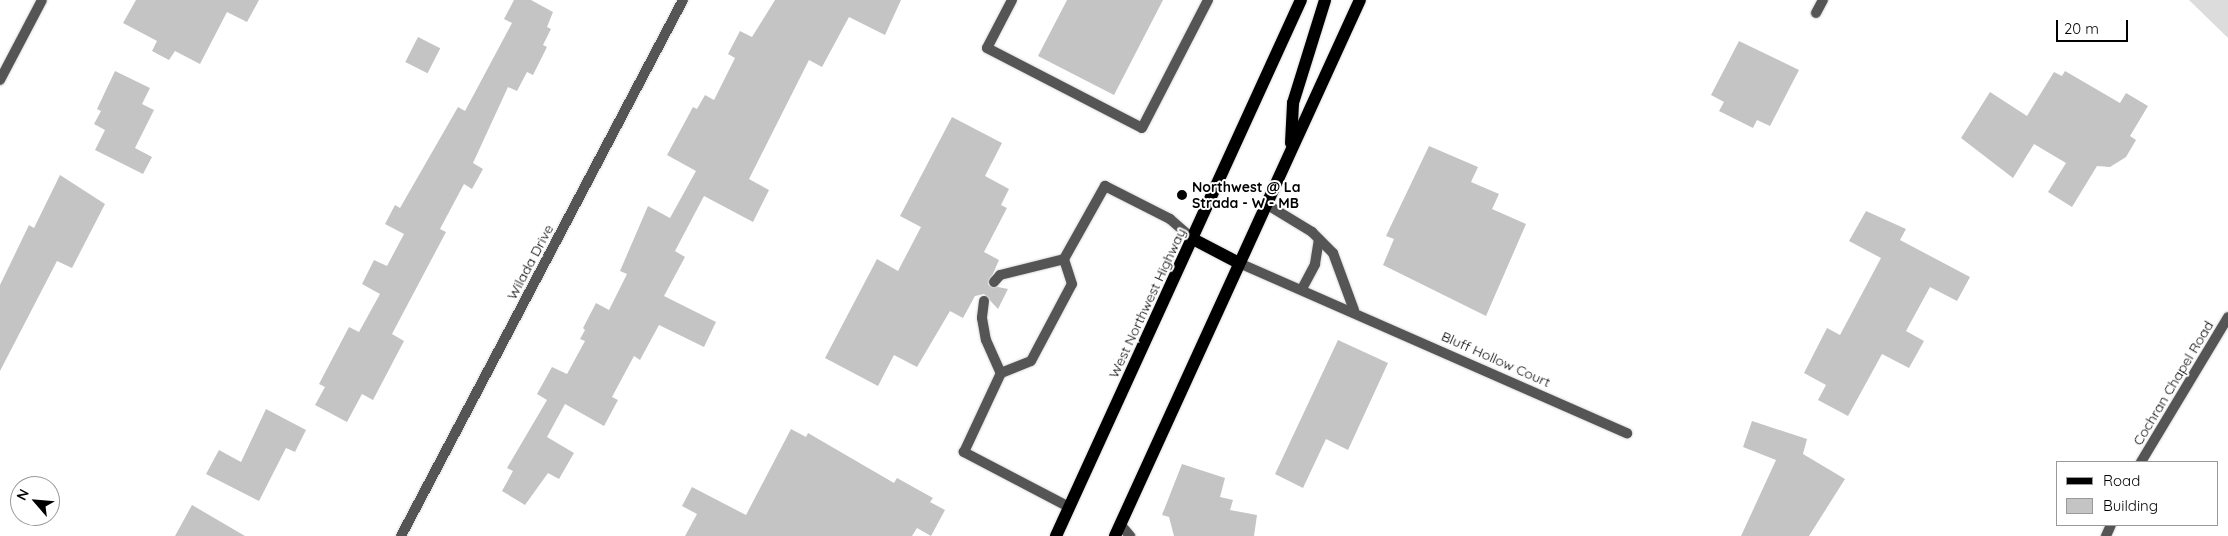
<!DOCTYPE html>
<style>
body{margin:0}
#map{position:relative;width:2228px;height:536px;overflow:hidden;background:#fff;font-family:Quicksand,sans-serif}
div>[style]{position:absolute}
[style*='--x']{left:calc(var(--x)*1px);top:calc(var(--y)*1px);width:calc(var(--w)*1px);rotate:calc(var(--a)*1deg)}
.green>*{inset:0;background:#dcdcdc}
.building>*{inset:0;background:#c4c4c4;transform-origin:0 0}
.roads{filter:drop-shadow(0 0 1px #dbdbdb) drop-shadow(0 0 1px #dbdbdb)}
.lane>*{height:10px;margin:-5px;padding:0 5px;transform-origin:5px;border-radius:5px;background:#555}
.street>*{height:10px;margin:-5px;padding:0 5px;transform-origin:5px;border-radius:5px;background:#555}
.primary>*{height:12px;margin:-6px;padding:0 6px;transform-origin:6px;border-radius:6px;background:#000}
.dots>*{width:14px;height:14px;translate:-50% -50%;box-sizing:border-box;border:2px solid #fff;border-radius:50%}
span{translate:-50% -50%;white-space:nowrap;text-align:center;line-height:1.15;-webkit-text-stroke:4px #fff;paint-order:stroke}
.poi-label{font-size:14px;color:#000;font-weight:700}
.left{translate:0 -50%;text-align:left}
.street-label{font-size:14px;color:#000}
.legend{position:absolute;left:2056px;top:461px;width:162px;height:65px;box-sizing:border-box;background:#fff;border:1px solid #999;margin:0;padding:6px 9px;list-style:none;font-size:15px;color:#000}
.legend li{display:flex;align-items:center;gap:10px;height:25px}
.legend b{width:25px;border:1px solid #999}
.north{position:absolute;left:10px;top:476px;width:50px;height:50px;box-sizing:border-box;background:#fff;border:1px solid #999;border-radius:50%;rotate:297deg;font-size:14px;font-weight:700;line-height:20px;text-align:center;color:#000}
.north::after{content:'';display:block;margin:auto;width:18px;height:22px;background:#000;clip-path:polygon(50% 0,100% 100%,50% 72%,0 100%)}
.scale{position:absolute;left:2056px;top:20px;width:72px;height:22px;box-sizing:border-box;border:2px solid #000;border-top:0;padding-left:6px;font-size:15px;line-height:18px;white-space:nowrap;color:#000;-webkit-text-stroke:4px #fff;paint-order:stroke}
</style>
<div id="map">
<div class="green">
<div style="clip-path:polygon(2189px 0,2228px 0,2228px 38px)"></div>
</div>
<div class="building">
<div style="clip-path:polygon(136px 0,259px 0,247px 22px,227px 12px,200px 64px,175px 51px,169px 60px,152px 51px,157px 41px,123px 23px)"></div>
<div style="clip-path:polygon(514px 0,531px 0,553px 12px,547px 27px,551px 29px,543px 45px,547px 47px,533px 75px,527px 72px,517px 91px,508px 87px,473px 163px,483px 169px,472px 189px,464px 184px,440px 229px,446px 232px,392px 334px,404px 341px,373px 400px,362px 394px,347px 422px,315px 405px,325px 387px,319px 384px,349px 327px,359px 332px,380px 294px,362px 284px,374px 260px,387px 266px,404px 234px,385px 224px,395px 205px,400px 208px,458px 107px,465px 111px,512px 23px,504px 19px)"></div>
<div style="clip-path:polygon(775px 0,901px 0,885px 35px,849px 17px,822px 67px,809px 60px,749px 179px,769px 190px,753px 222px,704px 196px,675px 251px,685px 257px,664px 296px,716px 322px,704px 347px,659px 325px,640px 360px,634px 356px,612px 397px,618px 400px,604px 426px,565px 404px,547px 437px,574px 453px,559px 479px,548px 473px,525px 505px,502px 491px,513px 471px,507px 468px,547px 400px,537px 394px,552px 367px,567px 374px,585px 341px,580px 339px,585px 330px,583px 328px,596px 303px,609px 310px,627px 274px,620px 271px,648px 206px,670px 218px,696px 171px,667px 155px,693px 107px,697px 109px,705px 95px,714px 100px,735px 58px,728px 54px,740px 31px,752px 37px)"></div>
<div style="clip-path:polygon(1067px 0,1163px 0,1114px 95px,1038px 56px)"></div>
<div style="left:418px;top:37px;width:25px;height:28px;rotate:27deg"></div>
<div style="clip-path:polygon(1739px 41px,1799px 70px,1770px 126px,1757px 120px,1753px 128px,1719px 111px,1724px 102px,1711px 95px)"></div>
<div style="clip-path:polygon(115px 71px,150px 88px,142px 104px,154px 110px,135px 148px,152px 157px,143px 174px,95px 150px,105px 130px,94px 124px,101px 111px,97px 109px)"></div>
<div style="clip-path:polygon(2065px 71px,2120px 103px,2126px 93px,2148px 106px,2130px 136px,2136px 140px,2126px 157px,2110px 167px,2097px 166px,2072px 207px,2048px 192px,2066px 163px,2034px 144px,2013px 178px,1961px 138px,1990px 92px,2027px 116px,2054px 72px,2062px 76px)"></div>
<div style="clip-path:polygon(952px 117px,1002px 143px,985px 176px,1009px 189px,1001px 205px,1007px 208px,984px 252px,999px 260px,988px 285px,1008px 289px,998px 309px,984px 294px,975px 296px,963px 318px,950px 311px,917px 367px,894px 355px,878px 386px,825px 358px,877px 259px,898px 271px,921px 227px,900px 216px)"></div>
<div style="clip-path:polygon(1429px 146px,1478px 167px,1471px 182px,1499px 194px,1492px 209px,1526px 224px,1486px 316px,1383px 265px,1394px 239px,1386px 236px)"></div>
<div style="clip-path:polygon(60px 175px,105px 204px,72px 268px,57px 261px,0 371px,0 285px,29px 225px,34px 228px)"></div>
<div style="clip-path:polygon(1866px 211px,1906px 229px,1900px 240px,1970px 277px,1957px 301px,1930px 287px,1906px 331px,1924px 341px,1909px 368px,1882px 354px,1848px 416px,1818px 400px,1826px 385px,1804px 373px,1827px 328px,1840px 335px,1881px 258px,1849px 241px)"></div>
<div style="clip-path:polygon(1338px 340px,1388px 363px,1348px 450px,1326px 439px,1303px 488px,1275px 474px)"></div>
<div style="clip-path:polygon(266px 409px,306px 430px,295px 452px,286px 448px,259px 501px,206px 474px,219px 450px,241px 462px)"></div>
<div style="clip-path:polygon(1752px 421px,1807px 439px,1803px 454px,1845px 479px,1809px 536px,1741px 536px,1776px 460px,1743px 447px)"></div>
<div style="clip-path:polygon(791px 429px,806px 437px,808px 433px,894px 483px,897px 478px,933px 498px,930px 502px,945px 510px,931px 536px,917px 528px,912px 536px,685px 536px,697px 514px,682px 506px,692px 487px,746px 515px)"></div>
<div style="clip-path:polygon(1182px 464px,1225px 478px,1220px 497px,1233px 500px,1230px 510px,1257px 515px,1254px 536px,1174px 536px,1169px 517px,1162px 515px)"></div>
<div style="clip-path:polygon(192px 505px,245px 536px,175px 536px)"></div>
</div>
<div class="roads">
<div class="lane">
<div style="--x:1012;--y:0;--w:54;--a:117.5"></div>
<div style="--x:987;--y:48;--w:174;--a:27.3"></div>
<div style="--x:1142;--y:128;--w:144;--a:-62.7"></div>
<div style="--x:1816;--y:13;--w:15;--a:-62"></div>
<div style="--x:994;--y:282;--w:9;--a:-49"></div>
<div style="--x:1000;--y:275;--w:66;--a:-14"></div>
<div style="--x:1303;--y:287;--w:26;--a:-62"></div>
<div style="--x:1315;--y:264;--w:25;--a:-81"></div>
<div style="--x:984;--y:301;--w:17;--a:97"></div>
<div style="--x:982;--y:318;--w:22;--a:80"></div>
<div style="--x:986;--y:340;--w:36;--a:66"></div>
<div style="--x:1069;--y:507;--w:119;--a:-152.4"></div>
<div style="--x:964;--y:452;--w:87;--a:-64.9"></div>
<div style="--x:1001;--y:373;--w:32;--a:-22"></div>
<div style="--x:1031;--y:361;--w:87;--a:-62"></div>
<div style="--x:1072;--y:284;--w:26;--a:-108"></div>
<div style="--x:1064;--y:259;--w:84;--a:-60.7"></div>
<div style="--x:1105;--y:186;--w:73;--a:26.9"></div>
<div style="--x:1170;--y:219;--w:30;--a:41"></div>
</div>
<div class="street">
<div style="--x:0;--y:80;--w:90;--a:-62.3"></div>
<div style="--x:1266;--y:204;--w:54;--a:31.3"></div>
<div style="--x:1312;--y:232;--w:30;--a:45"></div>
<div style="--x:1333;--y:253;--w:61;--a:69.8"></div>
<div style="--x:1239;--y:263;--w:424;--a:23.7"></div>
<div style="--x:2141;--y:462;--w:169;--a:-59"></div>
<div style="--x:1120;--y:524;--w:16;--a:50"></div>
<div style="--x:401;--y:536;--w:606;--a:-62.25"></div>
<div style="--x:2106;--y:536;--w:12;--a:-66"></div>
</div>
<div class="primary">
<div style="--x:1291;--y:143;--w:40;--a:-87.1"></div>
<div style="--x:1293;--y:103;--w:108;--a:-72.7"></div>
<div style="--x:1193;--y:239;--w:52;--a:27.6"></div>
<div style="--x:1056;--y:536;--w:589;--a:-65.44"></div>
<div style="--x:1115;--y:536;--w:589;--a:-65.44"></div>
</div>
</div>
<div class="dots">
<div style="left:1182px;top:195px;background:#000"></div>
</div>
<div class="poi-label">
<span class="left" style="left:1192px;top:195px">Northwest @ La<br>Strada - W - MB</span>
</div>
<div class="street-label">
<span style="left:530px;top:262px;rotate:-62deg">Wilada Drive</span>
<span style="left:1147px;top:303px;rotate:-65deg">West Northwest Highway</span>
<span style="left:1496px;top:359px;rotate:24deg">Bluff Hollow Court</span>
<span style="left:2173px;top:383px;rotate:-59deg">Cochran Chapel Road</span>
</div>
<ul class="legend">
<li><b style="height:6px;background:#000"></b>Road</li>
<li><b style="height:14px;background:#c4c4c4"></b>Building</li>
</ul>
<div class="north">N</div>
<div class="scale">20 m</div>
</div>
